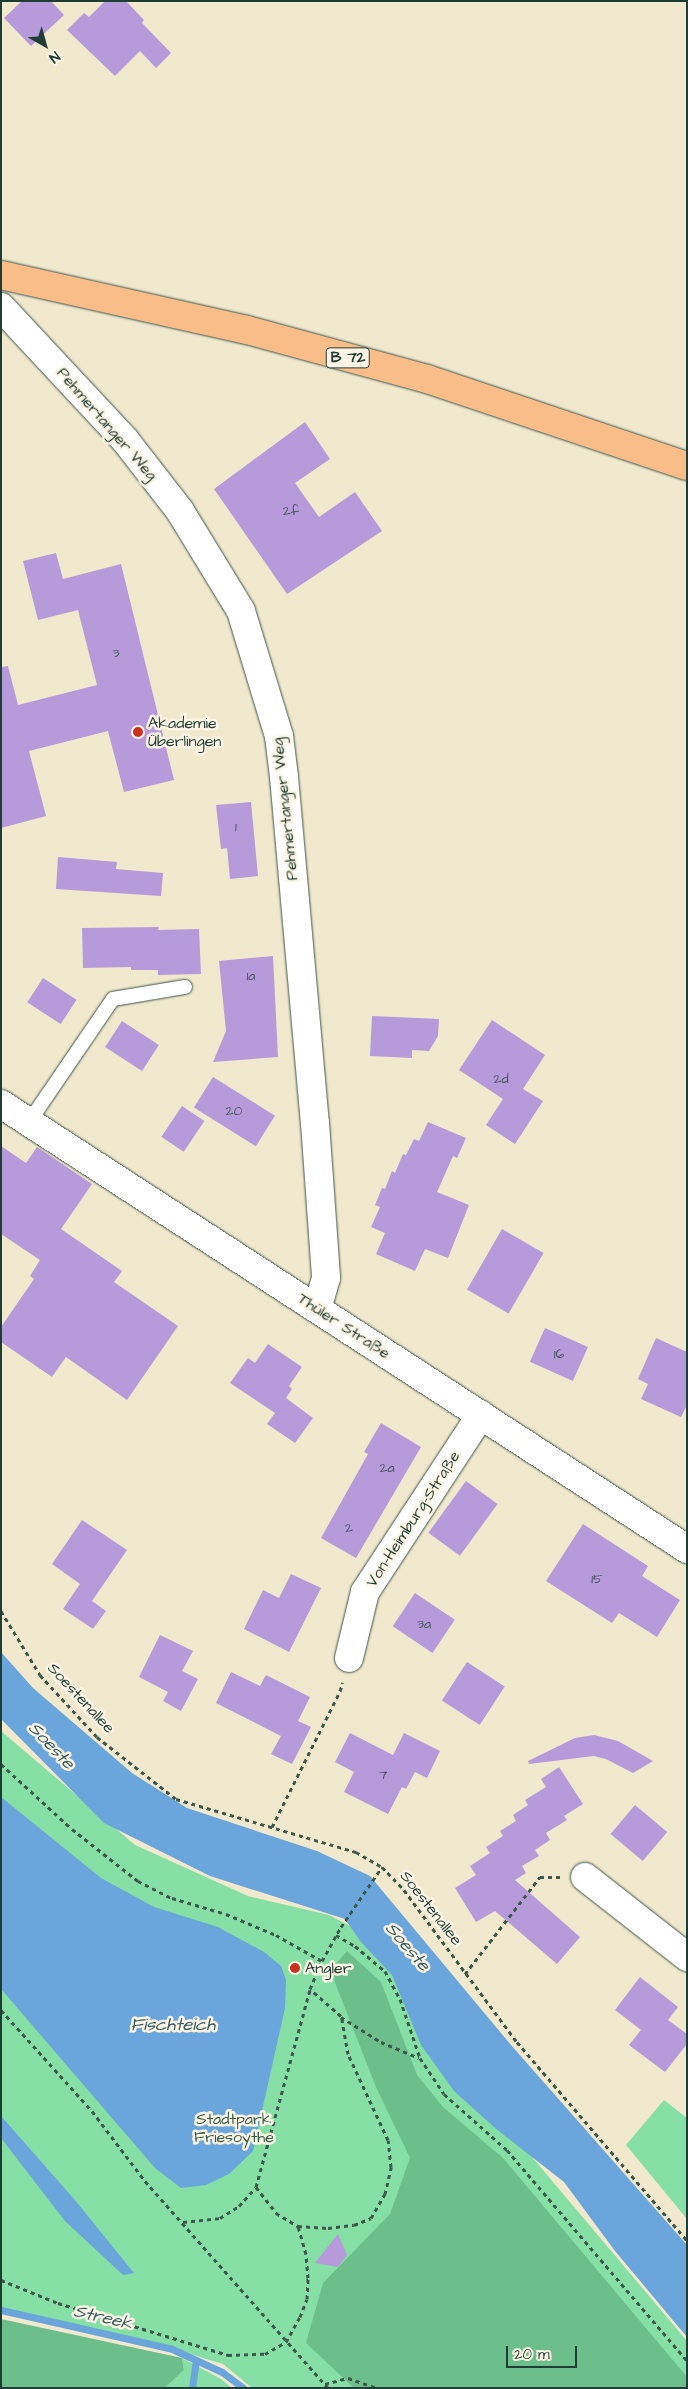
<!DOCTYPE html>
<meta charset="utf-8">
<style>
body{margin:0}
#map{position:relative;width:688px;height:2389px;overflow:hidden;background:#f1e9ce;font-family:"Architects Daughter",sans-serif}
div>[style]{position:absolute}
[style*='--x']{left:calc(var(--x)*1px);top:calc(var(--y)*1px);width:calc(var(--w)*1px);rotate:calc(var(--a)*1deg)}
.green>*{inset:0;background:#86dfa4}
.forest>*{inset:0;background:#6cbe8a}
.water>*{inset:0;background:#6aa5db}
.stream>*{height:7px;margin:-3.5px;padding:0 3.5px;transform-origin:3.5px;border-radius:3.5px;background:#6aa5db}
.building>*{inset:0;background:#b69ad9;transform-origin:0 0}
.path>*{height:3px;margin-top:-1.5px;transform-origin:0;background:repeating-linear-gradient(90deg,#3e574b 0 4px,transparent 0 8px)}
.roads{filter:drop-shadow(0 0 1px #3e574b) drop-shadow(0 0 1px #3e574b)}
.lane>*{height:14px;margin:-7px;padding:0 7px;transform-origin:7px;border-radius:7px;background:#fff}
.street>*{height:28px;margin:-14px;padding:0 14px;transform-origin:14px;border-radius:14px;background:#fff}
.highway>*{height:28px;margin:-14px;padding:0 14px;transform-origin:14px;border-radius:14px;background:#f8bd89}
.dots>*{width:14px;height:14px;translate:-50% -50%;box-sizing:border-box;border:2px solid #fcf5e5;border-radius:50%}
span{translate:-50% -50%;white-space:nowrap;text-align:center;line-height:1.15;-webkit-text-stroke:5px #fcf5e5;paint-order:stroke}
.number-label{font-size:14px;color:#45545d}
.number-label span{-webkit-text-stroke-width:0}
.shield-label span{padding:1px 4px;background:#fcf5e5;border:1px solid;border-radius:4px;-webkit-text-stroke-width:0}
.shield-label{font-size:15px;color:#1f3d34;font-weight:700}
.street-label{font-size:16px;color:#1f3d34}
.poi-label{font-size:16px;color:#1f3d34}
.left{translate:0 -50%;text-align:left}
.park-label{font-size:16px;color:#345d4a}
.water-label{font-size:18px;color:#365c66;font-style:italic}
.frame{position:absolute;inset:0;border:2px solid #1f3d34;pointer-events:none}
.north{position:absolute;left:20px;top:20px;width:50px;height:50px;-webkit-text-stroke:4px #fcf5e5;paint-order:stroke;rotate:142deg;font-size:14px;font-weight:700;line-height:20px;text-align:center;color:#1f3d34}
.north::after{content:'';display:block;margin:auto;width:18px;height:22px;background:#1f3d34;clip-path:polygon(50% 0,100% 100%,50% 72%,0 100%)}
.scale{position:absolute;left:506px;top:2346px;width:71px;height:22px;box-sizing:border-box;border:2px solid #1f3d34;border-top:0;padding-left:6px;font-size:15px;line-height:18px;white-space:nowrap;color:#1f3d34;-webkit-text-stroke:4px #fcf5e5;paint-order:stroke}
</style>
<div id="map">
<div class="green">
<div style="clip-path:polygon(1px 1731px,135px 1845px,248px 1896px,329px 1915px,379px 1941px,479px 2094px,687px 2341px,687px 2388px,252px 2388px,223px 2364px,173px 2349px,1px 2310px)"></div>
<div style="clip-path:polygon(664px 2100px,687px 2118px,687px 2219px,626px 2145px)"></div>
<div style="clip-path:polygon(182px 2358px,221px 2379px,232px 2388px,165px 2388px,184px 2370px)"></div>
</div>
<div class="forest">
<div style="clip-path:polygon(347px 1951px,381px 1982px,417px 2075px,443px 2107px,503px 2158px,687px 2377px,687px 2388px,354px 2388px,306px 2343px,323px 2283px,390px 2214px,410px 2158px,376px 2087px,334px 1980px,336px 1964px)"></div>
<div style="clip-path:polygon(1px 2319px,182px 2358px,184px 2370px,165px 2388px,1px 2388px)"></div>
</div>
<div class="water">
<div style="clip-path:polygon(1px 1652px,33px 1688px,132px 1773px,187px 1808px,317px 1851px,370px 1876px,511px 2045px,687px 2245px,687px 2337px,615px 2251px,564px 2182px,495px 2128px,454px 2091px,421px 2045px,392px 1975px,361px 1942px,345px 1919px,210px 1876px,104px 1823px,1px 1719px)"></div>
<div style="clip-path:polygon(1px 1797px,101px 1878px,154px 1907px,218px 1927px,264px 1952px,281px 1966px,286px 1980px,285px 2008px,253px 2151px,229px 2174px,206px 2185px,181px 2188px,155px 2168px,1px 1989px)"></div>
<div style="clip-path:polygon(1px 2116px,74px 2199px,134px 2273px,123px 2275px,65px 2221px,1px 2138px)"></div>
</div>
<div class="stream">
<div style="--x:1;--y:2310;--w:175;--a:12.8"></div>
<div style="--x:172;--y:2349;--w:55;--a:24.7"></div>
<div style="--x:222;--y:2372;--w:26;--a:37"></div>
<div style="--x:192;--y:2388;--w:28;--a:-82"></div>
</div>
<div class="building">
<div style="clip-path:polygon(22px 1px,51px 1px,64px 15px,31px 46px,4px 18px)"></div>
<div style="clip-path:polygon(105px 1px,126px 1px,144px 20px,142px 23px,171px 53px,156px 68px,140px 51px,115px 76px,67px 30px,84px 13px,89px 17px)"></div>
<div style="clip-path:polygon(305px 422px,330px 459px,295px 483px,319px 517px,355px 492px,382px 531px,287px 594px,214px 489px)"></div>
<div style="clip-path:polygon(56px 553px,63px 579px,121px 564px,174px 780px,124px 792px,108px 731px,29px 751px,46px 816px,1px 828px,1px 667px,8px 666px,18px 705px,97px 685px,78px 610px,38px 620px,23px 561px)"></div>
<div style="clip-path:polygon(251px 802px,258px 876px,230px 879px,227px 848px,221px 849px,216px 805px)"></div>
<div style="clip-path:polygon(58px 857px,117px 862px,116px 869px,163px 873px,161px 896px,56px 889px)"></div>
<div style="clip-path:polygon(159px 927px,158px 930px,199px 929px,201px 974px,158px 975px,158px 970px,131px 970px,131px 967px,83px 968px,82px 928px)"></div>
<div style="clip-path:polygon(273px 956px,278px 1057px,213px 1062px,226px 1031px,219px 961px)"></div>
<div style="left:43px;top:978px;width:40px;height:29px;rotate:33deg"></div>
<div style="clip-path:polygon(372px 1016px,439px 1019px,438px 1036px,429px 1051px,412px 1050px,412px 1058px,370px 1056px)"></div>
<div style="clip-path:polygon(492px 1020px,545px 1055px,523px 1089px,543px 1101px,515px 1144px,486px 1125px,503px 1099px,459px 1070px)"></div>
<div style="left:122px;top:1021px;width:44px;height:31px;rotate:33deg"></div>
<div style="left:213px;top:1077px;width:73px;height:36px;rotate:32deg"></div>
<div style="left:182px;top:1106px;width:27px;height:37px;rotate:34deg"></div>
<div style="clip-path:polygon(428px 1122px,466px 1138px,457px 1158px,453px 1156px,437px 1192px,469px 1205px,448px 1258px,425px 1249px,415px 1271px,376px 1254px,385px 1233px,371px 1227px,380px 1207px,375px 1205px,382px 1188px,385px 1189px,392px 1171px,395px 1173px,403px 1154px,406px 1155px,414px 1139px,419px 1141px)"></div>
<div style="clip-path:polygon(1px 1146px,26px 1163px,37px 1147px,92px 1184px,61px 1229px,122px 1271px,114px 1282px,178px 1326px,127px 1400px,66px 1357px,52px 1377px,1px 1342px,1px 1327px,34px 1279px,30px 1276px,40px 1260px,1px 1234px)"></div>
<div style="left:502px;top:1229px;width:48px;height:70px;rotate:30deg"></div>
<div style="left:545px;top:1328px;width:47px;height:37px;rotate:24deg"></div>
<div style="clip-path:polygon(656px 1338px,687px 1352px,687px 1405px,681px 1417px,641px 1399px,648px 1384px,638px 1379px)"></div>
<div style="clip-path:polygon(268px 1344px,302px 1367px,289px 1386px,292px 1389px,286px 1398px,313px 1418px,295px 1443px,267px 1424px,275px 1413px,230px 1383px,248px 1358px,255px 1363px)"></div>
<div style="clip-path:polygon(381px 1423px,421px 1447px,356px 1558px,321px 1538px,368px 1454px,364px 1452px)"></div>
<div style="left:466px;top:1481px;width:39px;height:64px;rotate:36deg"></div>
<div style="clip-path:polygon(82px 1520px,127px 1550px,92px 1601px,106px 1611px,93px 1629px,63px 1609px,80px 1584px,52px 1564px)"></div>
<div style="clip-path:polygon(583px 1524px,648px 1566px,642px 1576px,680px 1600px,657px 1637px,619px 1613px,612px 1623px,546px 1581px)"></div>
<div style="clip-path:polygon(291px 1574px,321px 1588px,289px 1652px,244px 1629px,263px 1590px,279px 1598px)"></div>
<div style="left:415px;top:1593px;width:48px;height:40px;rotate:34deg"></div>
<div style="clip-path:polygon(160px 1635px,193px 1651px,182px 1671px,198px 1679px,181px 1711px,163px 1701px,168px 1692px,139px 1677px)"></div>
<div style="left:467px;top:1662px;width:45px;height:46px;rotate:33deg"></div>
<div style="clip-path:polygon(231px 1672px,260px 1686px,266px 1675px,310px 1697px,298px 1721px,311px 1727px,292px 1764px,271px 1754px,281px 1736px,216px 1703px)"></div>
<div style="clip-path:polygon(350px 1733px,393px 1755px,404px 1733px,440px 1751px,427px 1778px,415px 1772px,406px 1789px,402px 1787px,388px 1814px,344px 1792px,354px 1772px,335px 1762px)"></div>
<div style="clip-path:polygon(594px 1735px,618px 1741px,653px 1761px,633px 1773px,606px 1759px,594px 1756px,529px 1764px,528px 1761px,575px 1738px)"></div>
<div style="clip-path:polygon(559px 1767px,583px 1804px,564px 1816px,567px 1820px,546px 1833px,550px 1840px,535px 1850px,539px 1856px,522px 1866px,526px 1873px,515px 1880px,580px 1937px,557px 1964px,495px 1911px,476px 1922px,455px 1888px,476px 1875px,470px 1866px,490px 1853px,486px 1847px,503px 1836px,500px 1831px,516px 1821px,513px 1815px,528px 1805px,525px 1800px,546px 1787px,541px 1779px)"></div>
<div style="left:635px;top:1805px;width:42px;height:38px;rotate:40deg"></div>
<div style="clip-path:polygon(640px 1977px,678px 2007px,668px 2020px,687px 2034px,687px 2044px,665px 2072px,629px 2045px,641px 2030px,615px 2010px)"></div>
<div style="clip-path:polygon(338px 2234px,347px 2255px,338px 2267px,315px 2263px)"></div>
</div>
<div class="path">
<div style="--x:1;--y:1611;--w:75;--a:58.6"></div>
<div style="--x:40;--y:1675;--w:84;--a:47.4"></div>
<div style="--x:97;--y:1737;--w:100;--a:38.1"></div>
<div style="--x:176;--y:1799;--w:188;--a:16.4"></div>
<div style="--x:356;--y:1852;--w:30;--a:30"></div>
<div style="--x:382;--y:1867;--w:32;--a:46"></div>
<div style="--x:404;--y:1890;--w:189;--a:53.4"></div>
<div style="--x:517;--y:2042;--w:261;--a:49.4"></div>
<div style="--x:1;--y:1764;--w:96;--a:42.5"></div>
<div style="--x:72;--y:1829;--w:84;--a:38.2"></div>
<div style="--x:138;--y:1881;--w:38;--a:27"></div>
<div style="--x:172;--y:1898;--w:56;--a:16.5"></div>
<div style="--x:226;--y:1914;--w:54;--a:22.8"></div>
<div style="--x:276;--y:1935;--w:53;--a:29.5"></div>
<div style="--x:272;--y:1827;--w:152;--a:-63.4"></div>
<div style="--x:340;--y:1691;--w:9;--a:-72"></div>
<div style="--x:336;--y:1935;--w:22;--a:30"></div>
<div style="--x:355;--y:1946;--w:39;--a:40"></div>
<div style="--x:385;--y:1971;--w:32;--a:62"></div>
<div style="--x:400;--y:1999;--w:62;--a:71.3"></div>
<div style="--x:420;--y:2058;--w:43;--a:56.3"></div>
<div style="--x:444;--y:2094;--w:84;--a:41.6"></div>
<div style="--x:507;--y:2150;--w:277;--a:49.5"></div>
<div style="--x:465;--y:1974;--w:123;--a:-52.3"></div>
<div style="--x:540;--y:1877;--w:20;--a:0"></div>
<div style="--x:1;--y:2010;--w:136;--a:48"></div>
<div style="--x:92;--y:2111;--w:88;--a:52.9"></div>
<div style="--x:145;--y:2181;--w:276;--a:48.5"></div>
<div style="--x:341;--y:2017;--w:47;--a:32"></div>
<div style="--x:381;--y:2042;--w:41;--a:22.8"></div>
<div style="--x:256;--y:2187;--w:33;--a:52"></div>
<div style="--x:276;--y:2213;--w:26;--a:31"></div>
<div style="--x:298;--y:2226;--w:30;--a:4"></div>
<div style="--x:328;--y:2228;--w:26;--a:-7"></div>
<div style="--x:354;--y:2225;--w:18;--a:-22"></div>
<div style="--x:371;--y:2218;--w:28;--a:-60"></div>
<div style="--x:385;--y:2194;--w:28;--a:-77"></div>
<div style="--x:391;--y:2167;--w:27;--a:-96"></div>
<div style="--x:388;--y:2140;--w:95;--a:-114.9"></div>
<div style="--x:348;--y:2054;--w:39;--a:-100"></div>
<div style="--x:341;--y:2016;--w:41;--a:-138.9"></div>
<div style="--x:183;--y:2222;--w:37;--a:-6"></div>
<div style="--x:220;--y:2218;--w:22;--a:-32"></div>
<div style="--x:239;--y:2206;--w:25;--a:-48"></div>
<div style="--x:256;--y:2187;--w:205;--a:-74.7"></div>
<div style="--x:310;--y:1989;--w:30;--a:-67"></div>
<div style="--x:322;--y:1961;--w:39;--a:-61"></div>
<div style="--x:341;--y:1927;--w:73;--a:-55.7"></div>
<div style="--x:1;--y:2280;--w:61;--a:22"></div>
<div style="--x:58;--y:2303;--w:178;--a:17"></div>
<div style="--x:228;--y:2355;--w:37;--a:-2"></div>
<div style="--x:265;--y:2354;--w:24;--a:-30"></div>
<div style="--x:286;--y:2342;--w:29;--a:-61"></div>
<div style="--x:300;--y:2317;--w:19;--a:-69"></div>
<div style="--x:307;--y:2299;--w:21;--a:-87"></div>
<div style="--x:308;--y:2278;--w:24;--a:-95"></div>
<div style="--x:306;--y:2254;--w:29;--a:-106"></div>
<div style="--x:325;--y:2384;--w:24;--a:-15"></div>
<div style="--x:348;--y:2378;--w:31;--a:19"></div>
</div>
<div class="roads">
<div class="lane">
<div style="--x:29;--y:1122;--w:149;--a:-55.7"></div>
<div style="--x:113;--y:999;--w:73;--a:-9.5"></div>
</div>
<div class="street">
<div style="--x:1;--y:307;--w:182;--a:47"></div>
<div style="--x:125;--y:440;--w:90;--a:52.2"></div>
<div style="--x:180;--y:511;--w:117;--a:58.6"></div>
<div style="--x:241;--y:611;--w:131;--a:73.1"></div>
<div style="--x:279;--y:736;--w:41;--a:83"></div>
<div style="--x:284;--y:777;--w:347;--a:84.9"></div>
<div style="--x:315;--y:1123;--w:155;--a:85.9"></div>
<div style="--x:326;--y:1278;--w:32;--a:106"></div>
<div style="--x:1;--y:1104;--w:818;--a:32.97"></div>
<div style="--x:349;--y:1658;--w:68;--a:-76.4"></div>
<div style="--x:365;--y:1592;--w:212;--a:-56.8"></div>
<div style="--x:585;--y:1877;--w:130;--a:38.1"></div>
</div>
<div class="highway">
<div style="--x:1;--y:275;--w:252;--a:12.6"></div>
<div style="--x:247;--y:330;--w:187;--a:15.2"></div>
<div style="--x:427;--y:379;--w:274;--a:18.5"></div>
</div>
</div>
<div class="dots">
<div style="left:138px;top:732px;background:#c8321e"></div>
<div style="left:295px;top:1968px;background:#c8321e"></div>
</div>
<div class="number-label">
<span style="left:291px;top:511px">2f</span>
<span style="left:116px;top:653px">3</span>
<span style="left:236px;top:827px">1</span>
<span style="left:251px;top:976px">1a</span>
<span style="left:501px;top:1079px">2d</span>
<span style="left:234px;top:1111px">20</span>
<span style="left:559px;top:1354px">16</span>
<span style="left:387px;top:1468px">2a</span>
<span style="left:349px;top:1528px">2</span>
<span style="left:597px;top:1579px">15</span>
<span style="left:424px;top:1624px">3a</span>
<span style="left:383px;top:1775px">7</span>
</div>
<div class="shield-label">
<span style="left:348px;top:358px">B 72</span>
</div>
<div class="street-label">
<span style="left:107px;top:424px;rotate:49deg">Pehmertanger Weg</span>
<span style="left:285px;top:809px;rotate:-96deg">Pehmertanger Weg</span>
<span style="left:344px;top:1326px;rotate:33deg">Thüler Straße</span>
<span style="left:413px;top:1519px;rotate:-57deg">Von-Heimburg-Straße</span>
<span style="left:81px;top:1698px;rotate:47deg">Soestenallee</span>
<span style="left:431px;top:1908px;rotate:52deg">Soestenallee</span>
</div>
<div class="poi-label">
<span class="left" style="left:148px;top:732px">Akademie<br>Überlingen</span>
<span class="left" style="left:305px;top:1968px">Angler</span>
</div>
<div class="park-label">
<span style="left:234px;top:2128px">Stadtpark<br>Friesoythe</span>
</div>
<div class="water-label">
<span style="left:51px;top:1746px;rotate:46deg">Soeste</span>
<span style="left:407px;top:1947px;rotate:49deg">Soeste</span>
<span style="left:173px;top:2025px">Fischteich</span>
<span style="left:103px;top:2318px;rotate:13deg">Streek</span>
</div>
<div class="frame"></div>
<div class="north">N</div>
<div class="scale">20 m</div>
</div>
